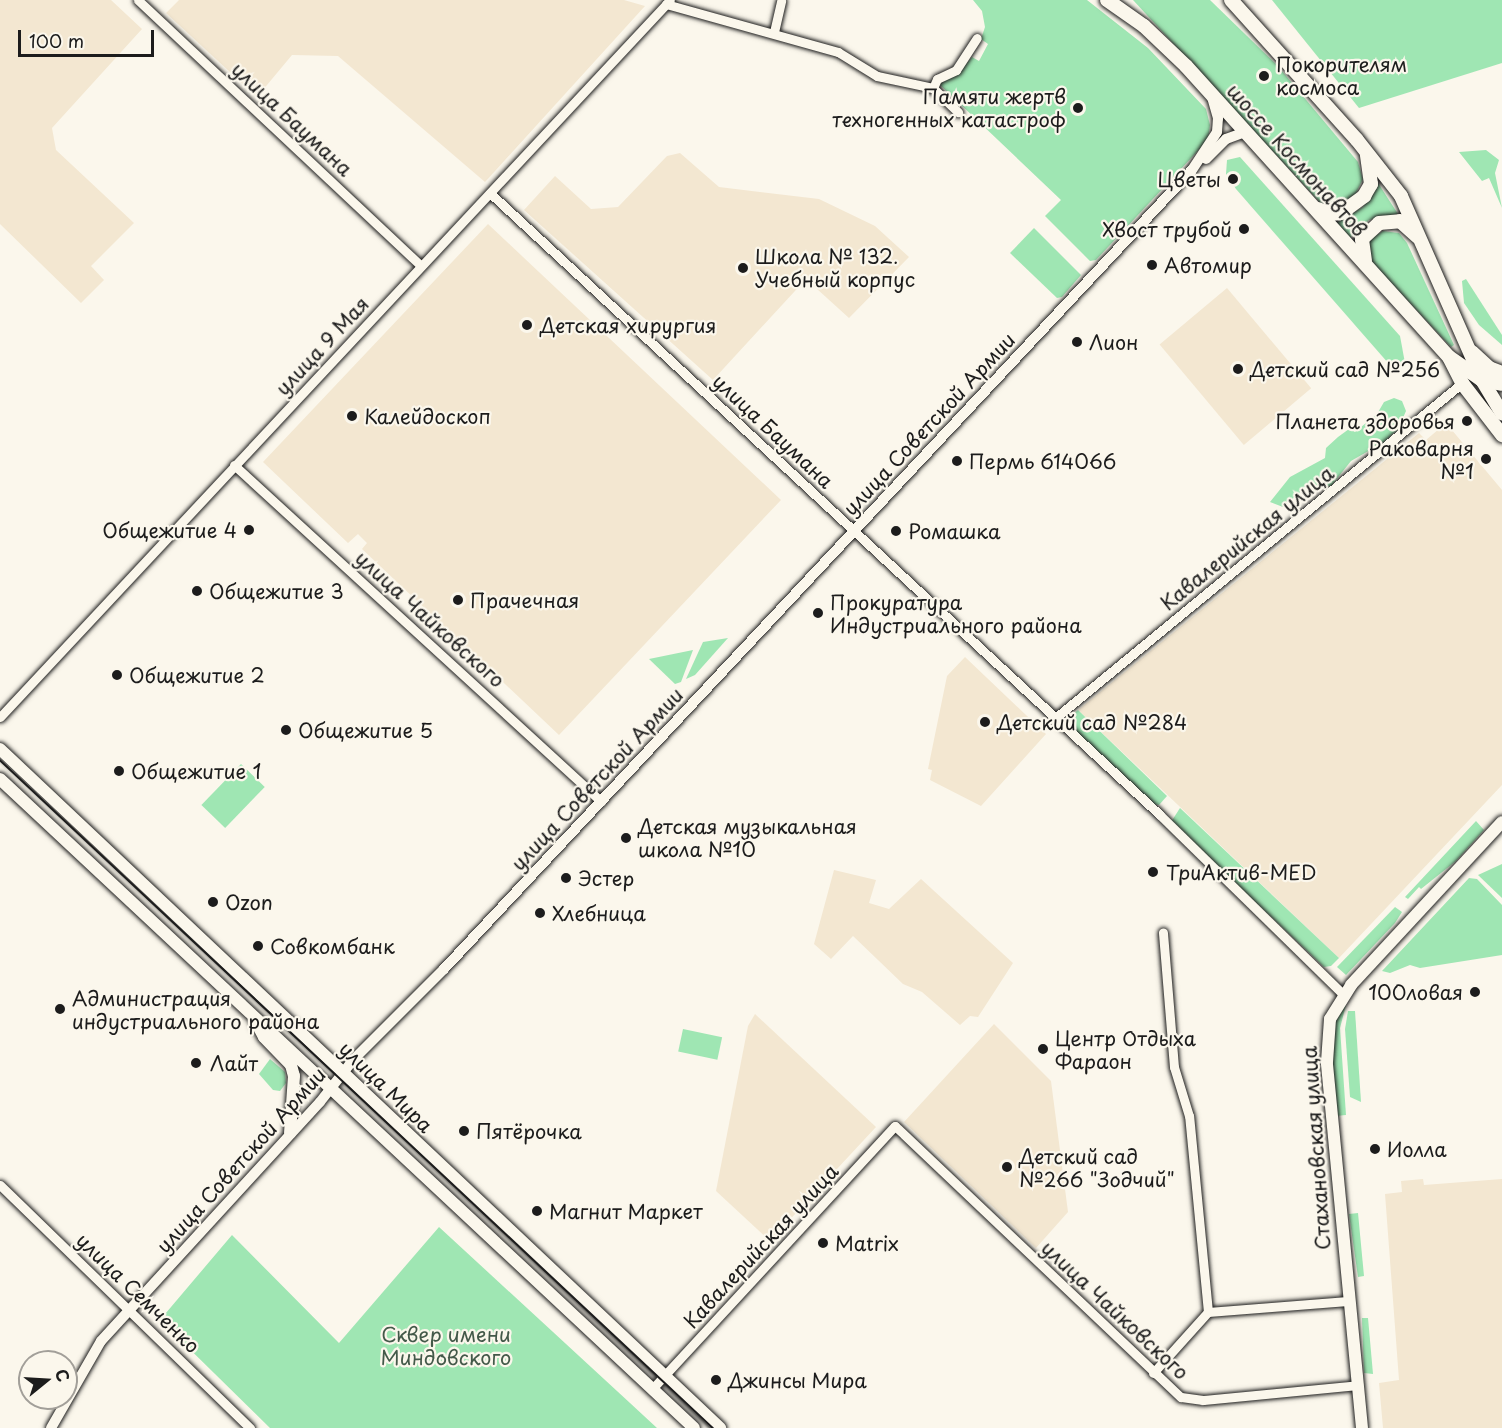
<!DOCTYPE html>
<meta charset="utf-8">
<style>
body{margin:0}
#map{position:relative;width:1502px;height:1428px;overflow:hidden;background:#fbf7ec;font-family:"Playpen Sans",sans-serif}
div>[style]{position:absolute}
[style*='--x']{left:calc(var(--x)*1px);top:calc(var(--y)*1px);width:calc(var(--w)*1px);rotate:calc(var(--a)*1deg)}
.built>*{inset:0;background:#f3e7d1;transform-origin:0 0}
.green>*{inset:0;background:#9fe6b3;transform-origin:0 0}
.roads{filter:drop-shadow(0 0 2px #1c1c1c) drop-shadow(0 0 2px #1c1c1c)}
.minor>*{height:9px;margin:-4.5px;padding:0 4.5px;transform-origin:4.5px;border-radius:4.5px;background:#fbf7ec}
.tertiary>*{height:10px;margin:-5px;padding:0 5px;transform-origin:5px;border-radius:5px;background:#fbf7ec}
.secondary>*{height:12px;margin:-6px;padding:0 6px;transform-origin:6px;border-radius:6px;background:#fbf7ec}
.primary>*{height:14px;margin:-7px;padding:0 7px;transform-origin:7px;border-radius:7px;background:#fbf7ec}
.tram>*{height:1.5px;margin:-0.75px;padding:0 0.75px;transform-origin:0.75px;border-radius:0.75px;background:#1c1c1c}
.dots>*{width:16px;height:16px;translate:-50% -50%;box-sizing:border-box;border:3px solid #fbf7ec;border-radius:50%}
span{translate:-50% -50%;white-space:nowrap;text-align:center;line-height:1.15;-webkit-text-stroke:4.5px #fbf7ec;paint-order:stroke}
.poi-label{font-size:20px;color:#1c1c1c}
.left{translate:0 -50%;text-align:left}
.right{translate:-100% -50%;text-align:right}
.street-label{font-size:20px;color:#1c1c1c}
.park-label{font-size:20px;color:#435949}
.north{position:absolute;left:18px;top:1350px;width:60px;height:60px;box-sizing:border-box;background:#fbf7ec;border:2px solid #a29f99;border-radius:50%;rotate:72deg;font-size:16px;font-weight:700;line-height:24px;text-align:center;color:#1c1c1c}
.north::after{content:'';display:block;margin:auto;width:21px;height:27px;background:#1c1c1c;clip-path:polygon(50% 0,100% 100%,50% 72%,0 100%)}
.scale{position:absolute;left:18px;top:30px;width:136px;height:27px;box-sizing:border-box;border:3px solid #1c1c1c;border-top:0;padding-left:8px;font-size:18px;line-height:21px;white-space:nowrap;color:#1c1c1c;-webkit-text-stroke:4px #fbf7ec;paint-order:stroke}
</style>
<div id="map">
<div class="built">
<div style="clip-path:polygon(0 0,111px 0,142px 29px,52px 128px,56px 150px,134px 223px,91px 266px,104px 280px,81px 303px,0 224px)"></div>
<div style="clip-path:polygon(179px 0,624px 0,645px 6px,485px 182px,338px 56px,292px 55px,257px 97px,166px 13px)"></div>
<div style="clip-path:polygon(680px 153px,719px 187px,819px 199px,875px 226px,909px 257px,849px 318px,806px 279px,713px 380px,524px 210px,555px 176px,591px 209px,618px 207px,667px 156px)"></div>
<div style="clip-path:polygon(488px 224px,781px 500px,559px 735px,362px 549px,367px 543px,358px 534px,348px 543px,263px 462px)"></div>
<div style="left:1227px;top:288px;width:131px;height:88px;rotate:50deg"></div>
<div style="clip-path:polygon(1446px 423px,1502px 490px,1502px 785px,1339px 958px,1078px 710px,1419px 433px,1426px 440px)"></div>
<div style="clip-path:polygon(965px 657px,1046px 734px,981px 806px,930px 780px,932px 770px,928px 769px,947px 676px)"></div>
<div style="clip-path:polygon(834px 870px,876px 880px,869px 903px,889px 909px,921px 879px,1013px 963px,978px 1017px,970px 1016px,960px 1025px,922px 992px,903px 984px,853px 936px,831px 959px,814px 944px)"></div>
<div style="clip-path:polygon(755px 1014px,876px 1127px,770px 1241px,716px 1191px,748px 1026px)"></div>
<div style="clip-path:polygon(994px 1024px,1051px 1081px,1068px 1212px,1036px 1248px,904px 1122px)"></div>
<div style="clip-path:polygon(1423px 1179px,1424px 1185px,1502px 1179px,1502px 1428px,1383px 1428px,1379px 1383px,1399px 1380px,1385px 1194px,1402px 1192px,1401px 1181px)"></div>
</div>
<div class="green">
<div style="clip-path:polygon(973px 0,1087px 0,1148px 48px,1206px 109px,1210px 125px,1208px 140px,1096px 260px,1090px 261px,1045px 216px,1061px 200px,939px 84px,958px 73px,972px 57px,979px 61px,988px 44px,981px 39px,985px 27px,982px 11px)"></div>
<div style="clip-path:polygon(1133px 0,1210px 0,1277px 65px,1358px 162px,1363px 179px,1354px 197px,1340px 207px,1326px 209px)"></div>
<div style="clip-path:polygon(1272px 0,1502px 0,1502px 63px,1359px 108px)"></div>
<div style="clip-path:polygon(1486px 150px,1499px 160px,1495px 173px,1502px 208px,1489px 178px,1482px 181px,1459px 152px)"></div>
<div style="clip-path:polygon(1240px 157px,1400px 336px,1405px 363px,1396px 372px,1236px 189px,1226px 174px,1227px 160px)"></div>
<div style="clip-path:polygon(1378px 183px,1398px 214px,1369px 220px,1350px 238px,1336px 223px,1363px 207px)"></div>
<div style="clip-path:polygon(1034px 228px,1081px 275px,1062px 297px,1057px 298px,1010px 253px)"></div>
<div style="clip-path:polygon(1383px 231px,1399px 233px,1407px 243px,1454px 345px,1451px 347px,1365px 255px,1367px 241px)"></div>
<div style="clip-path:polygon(1466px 279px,1502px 335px,1502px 345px,1479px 325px,1464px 303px,1462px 281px)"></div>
<div style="clip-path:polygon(1394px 398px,1402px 401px,1406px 411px,1398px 429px,1384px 442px,1351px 461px,1331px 486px,1303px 490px,1283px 507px,1270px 502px,1290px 477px,1325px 458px,1326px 448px,1338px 437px,1349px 429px,1355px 432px,1377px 414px,1384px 402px)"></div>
<div style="clip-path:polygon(728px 638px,695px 675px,686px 679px,703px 642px)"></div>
<div style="clip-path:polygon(693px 650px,681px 682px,675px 684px,649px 659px)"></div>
<div style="clip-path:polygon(1078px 710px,1167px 796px,1159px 805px,1153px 804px,1065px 721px)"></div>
<div style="left:241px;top:764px;width:33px;height:57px;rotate:44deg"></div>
<div style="clip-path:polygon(1180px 808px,1339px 958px,1331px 966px,1324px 967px,1171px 822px)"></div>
<div style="clip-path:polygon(1476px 821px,1484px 830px,1456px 861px,1421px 889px,1419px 887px,1408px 899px,1405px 897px)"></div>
<div style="clip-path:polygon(1502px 864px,1502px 898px,1478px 875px)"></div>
<div style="clip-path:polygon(1469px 878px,1477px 879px,1502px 905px,1502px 955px,1420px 968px,1410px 965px,1390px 973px,1382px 971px)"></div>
<div style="clip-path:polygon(1395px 907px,1402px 912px,1395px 923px,1346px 975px,1337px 967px)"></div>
<div style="clip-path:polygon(1346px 1005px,1340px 1028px,1346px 1115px,1336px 1116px,1331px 1044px,1333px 1025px)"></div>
<div style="clip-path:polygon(1348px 1011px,1355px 1011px,1361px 1102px,1350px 1097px,1345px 1029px)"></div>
<div style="left:683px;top:1029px;width:40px;height:23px;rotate:12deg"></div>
<div style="clip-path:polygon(270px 1059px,285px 1072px,286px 1083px,280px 1091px,273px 1090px,259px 1074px)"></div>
<div style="clip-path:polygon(1358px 1213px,1364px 1276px,1358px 1277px,1349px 1214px)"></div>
<div style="clip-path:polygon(439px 1227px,630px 1403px,657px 1428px,270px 1428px,160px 1320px,232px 1235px,339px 1343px)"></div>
<div style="clip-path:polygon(1362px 1318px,1368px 1318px,1373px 1374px,1364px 1373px)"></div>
</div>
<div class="roads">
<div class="minor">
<div style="--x:138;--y:0;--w:388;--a:43.2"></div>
<div style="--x:666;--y:4;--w:179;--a:15.6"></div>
<div style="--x:838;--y:52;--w:46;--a:31.6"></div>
<div style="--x:877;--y:76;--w:57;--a:12.1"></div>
<div style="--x:933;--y:88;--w:35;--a:44"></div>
<div style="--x:774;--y:32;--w:32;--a:-77"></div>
<div style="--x:933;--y:88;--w:10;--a:-66"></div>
<div style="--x:937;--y:79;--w:21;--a:-25"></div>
<div style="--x:956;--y:70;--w:38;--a:-57"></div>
<div style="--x:490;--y:193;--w:914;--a:42.87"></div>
<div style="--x:1160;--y:815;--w:256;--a:44.4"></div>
<div style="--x:234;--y:465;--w:498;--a:42.5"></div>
<div style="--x:0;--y:717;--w:981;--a:-46.94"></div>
<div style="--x:1054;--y:719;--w:529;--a:-39.47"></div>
<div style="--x:0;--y:1185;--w:349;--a:44.2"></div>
<div style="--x:1208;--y:1312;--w:140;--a:-4.5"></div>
<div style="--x:1153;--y:1373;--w:82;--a:-48"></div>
<div style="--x:1208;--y:1312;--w:197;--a:-95.5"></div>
<div style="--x:1189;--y:1116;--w:51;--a:-107"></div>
<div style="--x:1174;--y:1067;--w:135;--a:-94.7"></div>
<div style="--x:652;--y:1389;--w:358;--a:-47.3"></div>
<div style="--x:895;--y:1126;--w:394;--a:43.5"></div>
<div style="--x:1181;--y:1397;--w:22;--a:8"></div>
<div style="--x:1203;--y:1400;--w:156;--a:-5.5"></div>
</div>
<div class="tertiary">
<div style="--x:1206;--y:159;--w:28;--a:-45"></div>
<div style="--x:1226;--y:139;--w:20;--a:-20"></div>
<div style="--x:51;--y:1428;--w:100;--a:-60.1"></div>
<div style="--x:101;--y:1341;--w:324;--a:-47.5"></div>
<div style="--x:320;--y:1102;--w:53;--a:-51.8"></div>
<div style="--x:353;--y:1060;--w:129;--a:-45"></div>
<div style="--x:444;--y:969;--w:1094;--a:-46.89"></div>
<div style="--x:1192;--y:170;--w:45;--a:-56.7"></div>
<div style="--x:1217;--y:132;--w:14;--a:-86"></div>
<div style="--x:1218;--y:118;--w:22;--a:-106"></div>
</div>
<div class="secondary">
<div style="--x:0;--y:749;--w:990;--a:43.32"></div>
<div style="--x:0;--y:779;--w:950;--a:43.08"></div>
<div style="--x:256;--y:1022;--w:17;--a:62"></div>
<div style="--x:264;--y:1037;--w:39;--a:46"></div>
<div style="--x:291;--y:1065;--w:11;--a:75"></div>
<div style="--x:294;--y:1076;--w:57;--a:94"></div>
<div style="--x:1362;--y:1428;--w:368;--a:-95.5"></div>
<div style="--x:1327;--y:1062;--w:43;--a:-86"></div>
<div style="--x:1330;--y:1019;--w:40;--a:-58"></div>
<div style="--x:1351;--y:985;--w:222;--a:-47.2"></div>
</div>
<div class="primary">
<div style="--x:1107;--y:0;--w:45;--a:35.1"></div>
<div style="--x:1144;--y:26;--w:58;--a:43.6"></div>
<div style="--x:1186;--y:66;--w:392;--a:47.9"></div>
<div style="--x:1449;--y:357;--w:40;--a:34.9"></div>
<div style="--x:1482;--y:380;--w:20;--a:11"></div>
<div style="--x:1231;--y:0;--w:188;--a:48"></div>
<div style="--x:1357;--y:140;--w:71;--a:51.8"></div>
<div style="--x:1401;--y:196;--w:201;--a:66.2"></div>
<div style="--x:1482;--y:380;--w:39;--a:59"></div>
<div style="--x:1318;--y:209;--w:14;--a:21"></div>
<div style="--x:1331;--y:214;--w:10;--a:-6"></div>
<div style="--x:1341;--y:213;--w:29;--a:-36"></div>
<div style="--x:1364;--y:196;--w:14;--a:-60"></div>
<div style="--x:1371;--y:184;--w:30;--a:-98"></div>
<div style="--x:1365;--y:261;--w:22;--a:-98"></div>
<div style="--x:1362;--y:239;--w:23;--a:-43"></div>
<div style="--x:1379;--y:223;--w:21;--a:-5"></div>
<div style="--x:1400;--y:221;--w:24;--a:42"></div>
<div style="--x:1472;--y:352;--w:23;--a:43"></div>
<div style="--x:1489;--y:368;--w:14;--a:21"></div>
<div style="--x:1450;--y:359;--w:27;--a:63"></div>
<div style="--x:1462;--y:383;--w:66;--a:52.4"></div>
</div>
</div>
<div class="tram">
<div style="--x:0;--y:760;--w:977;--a:43.13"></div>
</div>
<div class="dots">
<div style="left:1264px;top:76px;background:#1c1c1c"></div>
<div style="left:1078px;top:108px;background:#1c1c1c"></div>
<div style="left:1233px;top:179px;background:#1c1c1c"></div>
<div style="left:1244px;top:229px;background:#1c1c1c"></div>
<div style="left:1152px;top:265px;background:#1c1c1c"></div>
<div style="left:743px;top:268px;background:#1c1c1c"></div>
<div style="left:527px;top:325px;background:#1c1c1c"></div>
<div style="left:1077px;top:342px;background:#1c1c1c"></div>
<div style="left:1238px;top:369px;background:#1c1c1c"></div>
<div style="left:352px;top:416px;background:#1c1c1c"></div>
<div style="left:1467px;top:421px;background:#1c1c1c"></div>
<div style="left:1486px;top:459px;background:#1c1c1c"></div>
<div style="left:957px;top:461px;background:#1c1c1c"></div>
<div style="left:249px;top:530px;background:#1c1c1c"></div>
<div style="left:896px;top:531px;background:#1c1c1c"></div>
<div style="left:197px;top:591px;background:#1c1c1c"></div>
<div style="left:458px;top:600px;background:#1c1c1c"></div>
<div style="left:818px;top:613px;background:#1c1c1c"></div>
<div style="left:117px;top:675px;background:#1c1c1c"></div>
<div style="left:985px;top:722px;background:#1c1c1c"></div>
<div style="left:286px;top:730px;background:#1c1c1c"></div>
<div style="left:119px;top:771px;background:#1c1c1c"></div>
<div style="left:626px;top:838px;background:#1c1c1c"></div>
<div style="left:1153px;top:872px;background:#1c1c1c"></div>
<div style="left:566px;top:878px;background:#1c1c1c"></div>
<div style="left:213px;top:902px;background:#1c1c1c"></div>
<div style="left:540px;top:913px;background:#1c1c1c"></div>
<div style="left:258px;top:946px;background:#1c1c1c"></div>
<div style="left:1475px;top:992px;background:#1c1c1c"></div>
<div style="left:60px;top:1009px;background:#1c1c1c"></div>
<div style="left:1043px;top:1049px;background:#1c1c1c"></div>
<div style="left:196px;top:1063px;background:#1c1c1c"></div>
<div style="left:464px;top:1131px;background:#1c1c1c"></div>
<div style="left:1375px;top:1149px;background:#1c1c1c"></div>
<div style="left:1007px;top:1167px;background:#1c1c1c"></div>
<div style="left:537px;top:1211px;background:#1c1c1c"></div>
<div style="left:823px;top:1243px;background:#1c1c1c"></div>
<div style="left:716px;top:1380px;background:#1c1c1c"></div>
</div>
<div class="poi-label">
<span class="left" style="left:1276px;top:76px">Покорителям<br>космоса</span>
<span class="right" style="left:1066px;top:108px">Памяти жертв<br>техногенных катастроф</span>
<span class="right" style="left:1221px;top:179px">Цветы</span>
<span class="right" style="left:1232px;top:229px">Хвост трубой</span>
<span class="left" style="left:755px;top:268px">Школа № 132.<br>Учебный корпус</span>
<span class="left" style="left:1164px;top:265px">Автомир</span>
<span class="left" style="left:540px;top:325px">Детская хирургия</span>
<span class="left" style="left:1089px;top:342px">Лион</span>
<span class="left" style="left:1250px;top:369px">Детский сад №256</span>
<span class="left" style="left:364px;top:416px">Калейдоскоп</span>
<span class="right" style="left:1455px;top:421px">Планета здоровья</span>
<span class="right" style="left:1474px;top:460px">Раковарня<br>№1</span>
<span class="left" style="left:969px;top:461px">Пермь 614066</span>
<span class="right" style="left:237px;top:530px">Общежитие 4</span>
<span class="left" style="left:908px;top:531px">Ромашка</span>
<span class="left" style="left:209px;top:591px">Общежитие 3</span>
<span class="left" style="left:470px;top:600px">Прачечная</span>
<span class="left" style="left:830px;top:614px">Прокуратура<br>Индустриального района</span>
<span class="left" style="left:129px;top:675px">Общежитие 2</span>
<span class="left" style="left:997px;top:722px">Детский сад №284</span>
<span class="left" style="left:298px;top:730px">Общежитие 5</span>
<span class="left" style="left:131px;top:771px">Общежитие 1</span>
<span class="left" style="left:638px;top:838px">Детская музыкальная<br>школа №10</span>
<span class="left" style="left:1166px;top:872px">ТриАктив-MED</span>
<span class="left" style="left:578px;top:878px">Эстер</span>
<span class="left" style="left:225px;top:902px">Ozon</span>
<span class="left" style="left:552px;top:913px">Хлебница</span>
<span class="left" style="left:270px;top:946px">Совкомбанк</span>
<span class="right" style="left:1463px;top:992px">100ловая</span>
<span class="left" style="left:72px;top:1010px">Администрация<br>индустриального района</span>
<span class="left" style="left:1055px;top:1050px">Центр Отдыха<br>Фараон</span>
<span class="left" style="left:210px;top:1063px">Лайт</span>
<span class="left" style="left:476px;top:1131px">Пятёрочка</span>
<span class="left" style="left:1387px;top:1149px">Иолла</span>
<span class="left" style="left:1019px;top:1168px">Детский сад<br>№266 "Зодчий"</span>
<span class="left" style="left:549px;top:1211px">Магнит Маркет</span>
<span class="left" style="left:835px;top:1243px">Matrix</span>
<span class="left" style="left:728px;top:1380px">Джинсы Мира</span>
</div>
<div class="street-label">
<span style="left:292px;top:119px;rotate:43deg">улица Баумана</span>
<span style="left:1297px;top:160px;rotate:48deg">шоссе Космонавтов</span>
<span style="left:322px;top:346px;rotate:-47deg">улица 9 Мая</span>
<span style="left:929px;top:424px;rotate:-47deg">улица Советской Армии</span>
<span style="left:773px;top:431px;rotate:43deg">улица Баумана</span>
<span style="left:1247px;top:538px;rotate:-39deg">Кавалерийская улица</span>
<span style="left:430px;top:619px;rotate:42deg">улица Чайковского</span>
<span style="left:597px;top:779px;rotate:-47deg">улица Советской Армии</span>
<span style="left:386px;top:1087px;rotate:44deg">улица Мира</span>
<span style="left:1316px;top:1148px;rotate:-94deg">Стахановская улица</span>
<span style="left:241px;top:1160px;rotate:-48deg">улица Советской Армии</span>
<span style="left:761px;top:1246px;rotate:-47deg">Кавалерийская улица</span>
<span style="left:138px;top:1293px;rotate:44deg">улица Семченко</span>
<span style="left:1115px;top:1310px;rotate:43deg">улица Чайковского</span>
</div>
<div class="park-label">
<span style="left:446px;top:1346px">Сквер имени<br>Миндовского</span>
</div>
<div class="north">С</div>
<div class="scale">100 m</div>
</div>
